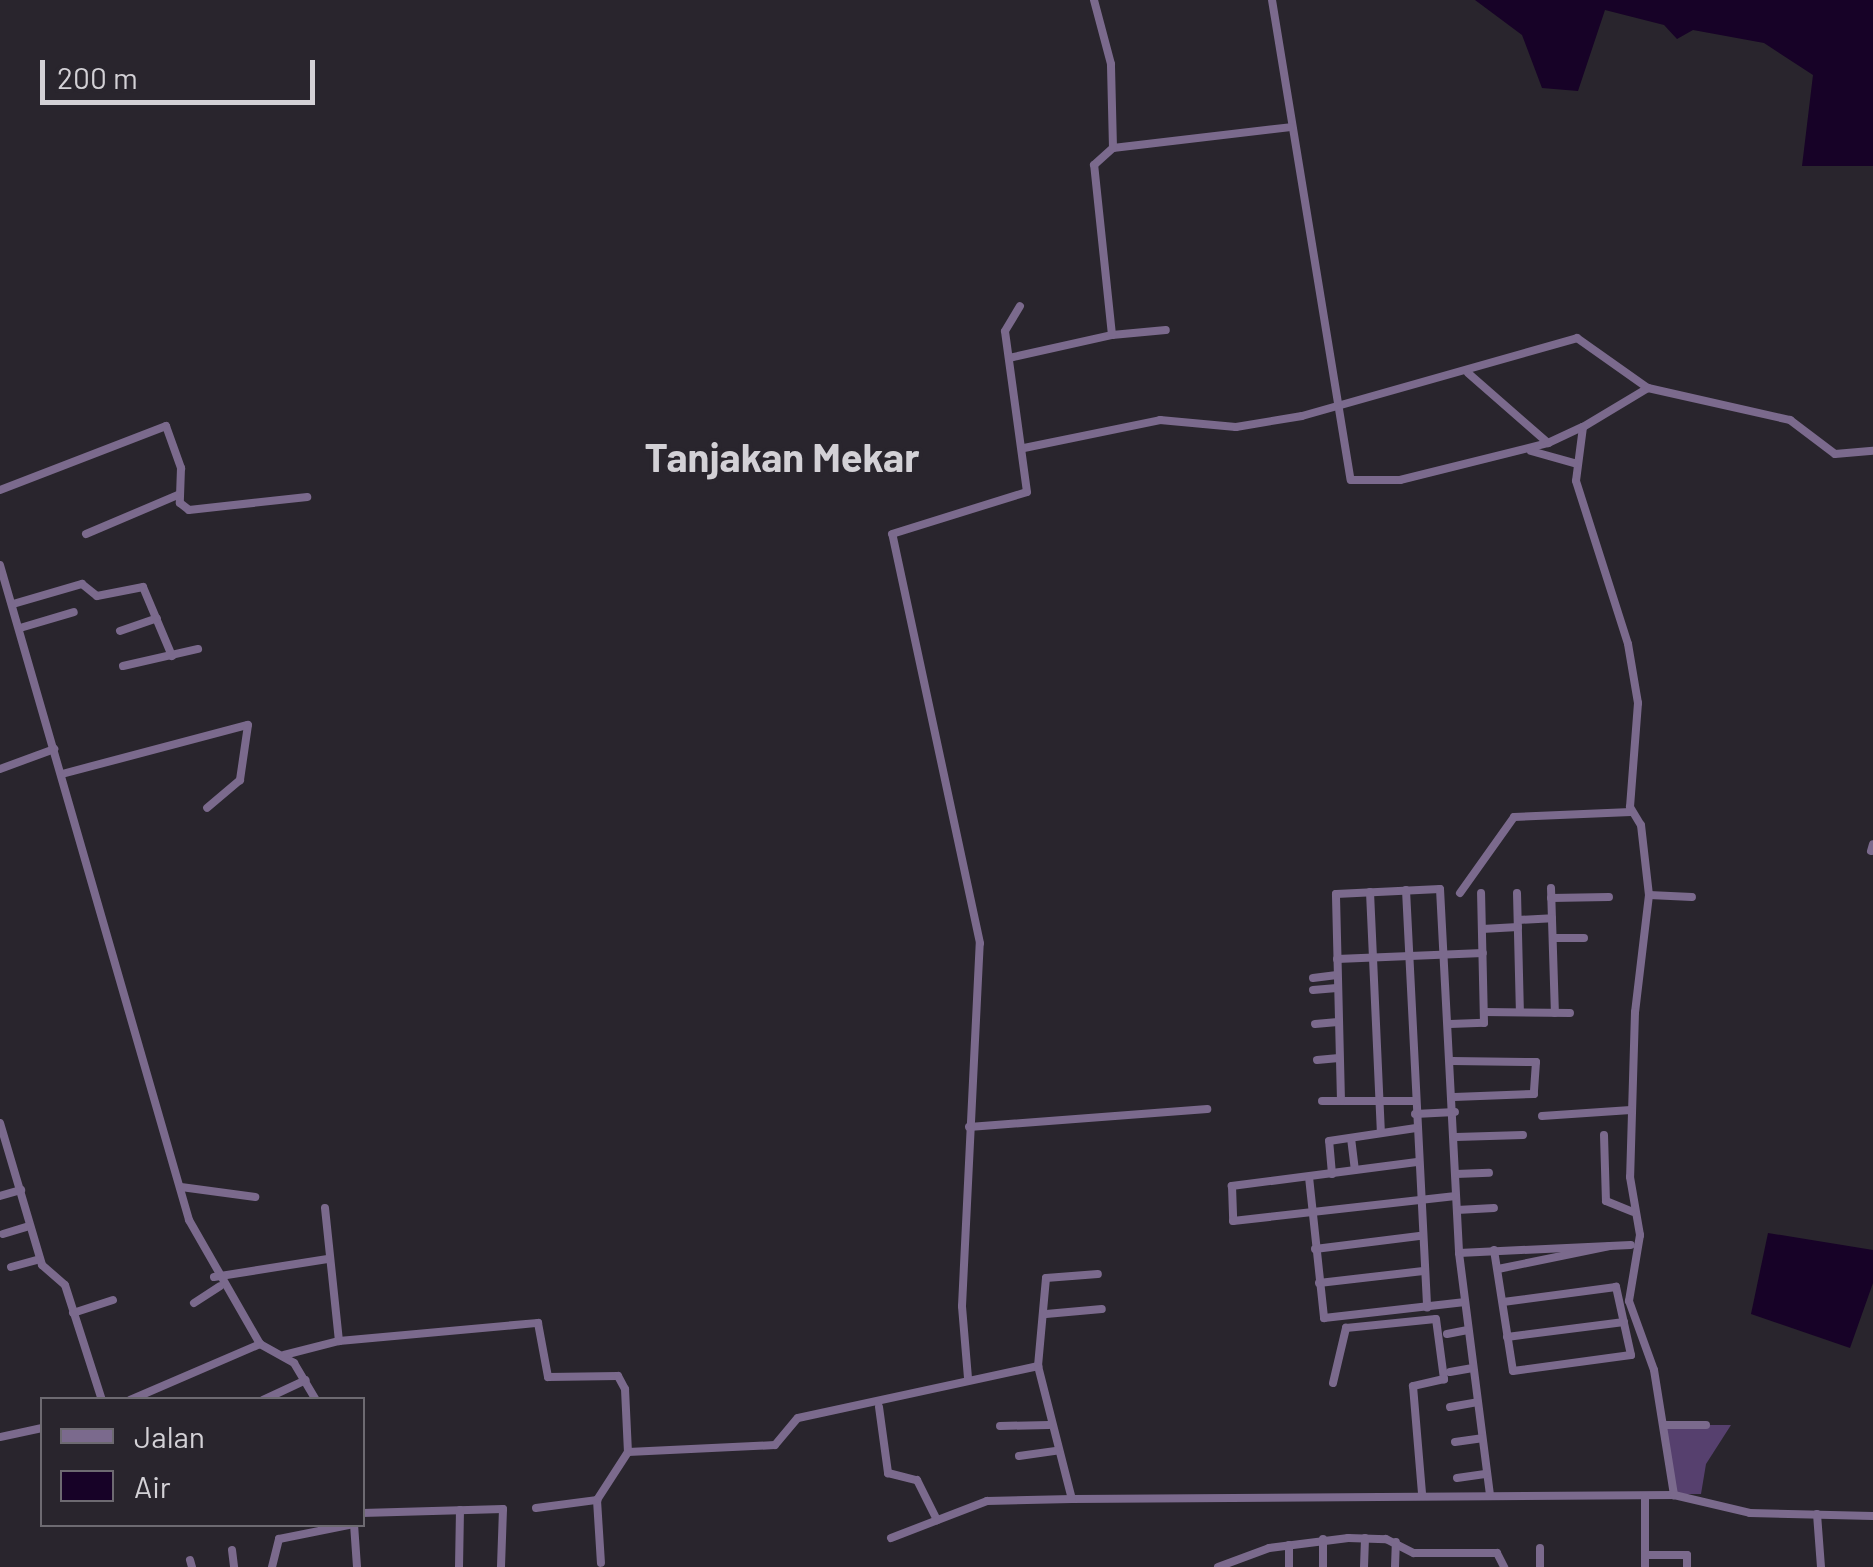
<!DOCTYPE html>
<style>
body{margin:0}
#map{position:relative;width:1873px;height:1567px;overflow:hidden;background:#29252d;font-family:Barlow,sans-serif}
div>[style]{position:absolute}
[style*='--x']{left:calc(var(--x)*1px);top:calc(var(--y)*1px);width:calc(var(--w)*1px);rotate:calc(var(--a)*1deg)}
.green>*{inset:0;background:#56406e}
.water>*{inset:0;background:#170227}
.minor>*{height:8px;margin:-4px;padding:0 4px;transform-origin:4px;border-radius:4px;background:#7b6a8d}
span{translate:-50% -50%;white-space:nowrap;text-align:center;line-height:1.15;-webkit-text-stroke:8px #29252d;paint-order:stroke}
.quarter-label{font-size:40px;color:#d3d1d6;font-weight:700}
.legend{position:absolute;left:40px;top:1397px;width:325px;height:130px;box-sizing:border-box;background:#29252d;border:2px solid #6d6a71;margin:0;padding:12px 18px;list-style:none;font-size:30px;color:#d3d1d6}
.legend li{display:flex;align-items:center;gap:20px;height:50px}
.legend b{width:50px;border:2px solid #6d6a71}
.scale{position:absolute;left:40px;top:60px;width:275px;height:45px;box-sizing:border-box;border:5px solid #d3d1d6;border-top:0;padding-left:12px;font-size:30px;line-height:35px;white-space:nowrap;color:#d3d1d6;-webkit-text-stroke:8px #29252d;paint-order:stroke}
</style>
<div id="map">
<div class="green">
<div style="clip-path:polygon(1662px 1425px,1731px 1425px,1706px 1464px,1701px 1494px,1672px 1494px)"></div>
</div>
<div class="water">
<div style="clip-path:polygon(1475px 0,1873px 0,1873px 166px,1802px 166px,1813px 75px,1764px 43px,1693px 30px,1677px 39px,1664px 25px,1605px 10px,1578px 91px,1542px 88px,1522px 35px)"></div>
<div style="clip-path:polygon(1768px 1233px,1873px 1250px,1873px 1283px,1850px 1348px,1751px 1314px)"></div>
</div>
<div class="minor">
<div style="--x:1272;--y:0;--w:486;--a:80.7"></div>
<div style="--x:1351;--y:480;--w:49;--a:0"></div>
<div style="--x:1400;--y:480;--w:153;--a:-14"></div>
<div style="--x:1113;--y:148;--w:179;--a:-6.7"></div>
<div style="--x:1112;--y:335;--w:54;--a:-5.3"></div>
<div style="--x:1009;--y:358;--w:106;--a:-12.6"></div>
<div style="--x:1112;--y:335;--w:171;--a:-96"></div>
<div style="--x:1094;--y:165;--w:25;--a:-42"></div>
<div style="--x:1113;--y:148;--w:84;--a:-91.4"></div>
<div style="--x:1111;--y:64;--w:66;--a:-104.9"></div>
<div style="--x:1468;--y:373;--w:106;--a:41.2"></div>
<div style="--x:1548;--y:443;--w:38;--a:-25"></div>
<div style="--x:1583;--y:427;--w:54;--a:97.4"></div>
<div style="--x:1576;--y:481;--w:171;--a:72.3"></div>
<div style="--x:1628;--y:644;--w:60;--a:80.4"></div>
<div style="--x:1638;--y:703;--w:104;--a:94.4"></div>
<div style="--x:1630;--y:807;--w:21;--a:59"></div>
<div style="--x:1641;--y:825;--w:70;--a:83.5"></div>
<div style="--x:1649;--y:895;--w:118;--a:96.8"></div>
<div style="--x:1635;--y:1012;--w:165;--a:91.7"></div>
<div style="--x:1630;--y:1177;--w:59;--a:80.2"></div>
<div style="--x:1640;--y:1235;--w:67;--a:99.5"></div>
<div style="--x:1629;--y:1301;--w:73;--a:70.1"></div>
<div style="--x:1654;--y:1370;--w:127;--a:80.9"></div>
<div style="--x:1583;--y:427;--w:76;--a:-31"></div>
<div style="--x:1024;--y:448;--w:139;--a:-11.6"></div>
<div style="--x:1160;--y:420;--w:76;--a:5.3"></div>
<div style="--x:1236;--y:427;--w:67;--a:-9.5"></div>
<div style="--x:1302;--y:416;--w:286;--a:-15.8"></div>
<div style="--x:1577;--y:338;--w:87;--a:35.2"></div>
<div style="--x:1648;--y:388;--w:146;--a:12.7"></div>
<div style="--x:1790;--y:420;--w:56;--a:37.1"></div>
<div style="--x:1835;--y:454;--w:38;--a:-5"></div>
<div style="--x:1531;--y:451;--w:45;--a:15.6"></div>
<div style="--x:0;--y:490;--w:178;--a:-21.1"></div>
<div style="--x:166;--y:426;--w:45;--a:70.3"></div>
<div style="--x:181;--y:468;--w:35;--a:92"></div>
<div style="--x:180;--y:503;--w:11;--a:38"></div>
<div style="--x:189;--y:510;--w:119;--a:-6.3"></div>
<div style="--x:86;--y:534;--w:100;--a:-23"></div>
<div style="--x:0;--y:565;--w:682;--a:73.9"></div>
<div style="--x:189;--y:1220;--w:143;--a:60.2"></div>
<div style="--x:260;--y:1344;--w:39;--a:29"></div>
<div style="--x:294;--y:1363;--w:43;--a:59.3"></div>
<div style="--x:13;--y:604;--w:72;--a:-16.2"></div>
<div style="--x:82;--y:584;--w:19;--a:39"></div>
<div style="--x:97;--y:596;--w:47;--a:-11.1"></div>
<div style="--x:143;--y:587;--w:75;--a:67.2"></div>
<div style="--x:20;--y:628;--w:56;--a:-16.5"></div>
<div style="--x:120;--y:631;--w:39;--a:-19"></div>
<div style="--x:123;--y:666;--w:77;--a:-12.8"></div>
<div style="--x:0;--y:769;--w:58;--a:-20.3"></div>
<div style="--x:62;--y:774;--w:192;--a:-14.8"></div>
<div style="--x:248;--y:725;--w:56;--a:98.3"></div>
<div style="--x:240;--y:780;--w:43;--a:139.7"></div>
<div style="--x:1871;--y:851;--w:7;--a:-74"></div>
<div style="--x:1551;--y:888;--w:125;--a:88.2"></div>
<div style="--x:1406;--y:890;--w:418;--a:87.1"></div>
<div style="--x:1370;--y:892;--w:241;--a:87.4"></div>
<div style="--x:1460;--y:893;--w:93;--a:-54.6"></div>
<div style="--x:1514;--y:817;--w:117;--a:-2.4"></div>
<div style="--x:1517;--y:893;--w:119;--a:88.6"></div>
<div style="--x:1649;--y:895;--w:43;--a:2.7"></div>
<div style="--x:1551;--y:898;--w:58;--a:-1"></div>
<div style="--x:1518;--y:920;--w:34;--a:-3"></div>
<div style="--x:1482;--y:929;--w:36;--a:-3"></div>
<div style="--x:1553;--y:938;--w:31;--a:0"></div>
<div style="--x:1337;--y:959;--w:146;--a:-2.4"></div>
<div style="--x:1313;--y:978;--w:24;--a:-7"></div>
<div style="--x:1313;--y:990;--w:24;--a:-5"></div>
<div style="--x:1484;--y:1012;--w:86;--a:0.7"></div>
<div style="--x:1315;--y:1024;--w:23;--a:-5"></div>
<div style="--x:1450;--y:1024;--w:34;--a:-2"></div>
<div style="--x:1484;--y:1023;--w:130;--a:-91.3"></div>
<div style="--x:1317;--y:1060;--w:22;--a:-5"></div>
<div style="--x:1452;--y:1061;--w:84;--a:0.7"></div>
<div style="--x:1536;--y:1062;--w:32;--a:94"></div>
<div style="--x:1534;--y:1094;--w:80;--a:177.9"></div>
<div style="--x:1322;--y:1101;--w:93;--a:0"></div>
<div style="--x:1341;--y:1101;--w:207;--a:-91.4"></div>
<div style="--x:1336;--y:894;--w:104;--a:-2.8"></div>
<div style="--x:1440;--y:889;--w:364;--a:87"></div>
<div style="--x:1459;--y:1253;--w:244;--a:82.7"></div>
<div style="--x:1415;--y:1114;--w:40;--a:-2.9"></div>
<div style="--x:1542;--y:1116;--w:89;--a:-3.9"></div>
<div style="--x:0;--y:1123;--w:148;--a:73.5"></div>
<div style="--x:42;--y:1265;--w:30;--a:41"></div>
<div style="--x:65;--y:1285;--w:121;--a:72.2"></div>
<div style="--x:969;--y:1127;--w:239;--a:-4.3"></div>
<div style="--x:1604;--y:1135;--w:66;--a:88.3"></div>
<div style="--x:1606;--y:1201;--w:29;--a:22"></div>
<div style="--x:1456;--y:1137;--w:67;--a:-1.7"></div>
<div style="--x:1351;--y:1138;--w:32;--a:83"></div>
<div style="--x:1417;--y:1162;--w:187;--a:172.6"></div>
<div style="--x:1232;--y:1186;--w:35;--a:88"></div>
<div style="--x:1233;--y:1221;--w:224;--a:-6.4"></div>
<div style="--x:1332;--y:1174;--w:33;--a:-95"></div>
<div style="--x:1329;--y:1141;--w:88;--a:-8.5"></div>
<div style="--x:1456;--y:1174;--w:33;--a:-2"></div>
<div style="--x:1309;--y:1177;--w:142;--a:83.9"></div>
<div style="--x:1324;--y:1318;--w:142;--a:-6.5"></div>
<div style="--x:181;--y:1187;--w:75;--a:7.7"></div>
<div style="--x:0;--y:1196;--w:22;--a:-16"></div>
<div style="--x:325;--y:1208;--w:134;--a:84"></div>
<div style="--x:1457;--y:1210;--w:37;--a:-3"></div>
<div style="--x:3;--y:1234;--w:28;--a:-17"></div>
<div style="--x:1315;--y:1249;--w:105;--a:-7.1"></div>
<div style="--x:1494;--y:1250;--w:122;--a:81.1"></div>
<div style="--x:1513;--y:1371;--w:119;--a:-7.7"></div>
<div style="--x:1631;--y:1355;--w:70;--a:-102.4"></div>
<div style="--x:1616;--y:1287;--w:114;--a:172.4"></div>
<div style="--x:1459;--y:1253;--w:172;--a:-2.7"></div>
<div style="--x:11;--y:1267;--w:30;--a:-15"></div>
<div style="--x:1498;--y:1269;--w:114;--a:-11.6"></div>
<div style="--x:214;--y:1277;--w:115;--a:-9"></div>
<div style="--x:1319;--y:1283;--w:105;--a:-6.6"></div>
<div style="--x:194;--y:1303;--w:31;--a:-33"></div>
<div style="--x:73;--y:1313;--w:42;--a:-18"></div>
<div style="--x:1046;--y:1314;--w:56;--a:-5.1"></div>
<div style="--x:1447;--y:1334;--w:21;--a:-11"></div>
<div style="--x:1507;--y:1337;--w:118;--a:-7.3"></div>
<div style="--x:284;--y:1355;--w:57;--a:-14.3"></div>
<div style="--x:339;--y:1341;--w:200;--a:-5.2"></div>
<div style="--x:538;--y:1323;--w:55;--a:79.5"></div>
<div style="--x:548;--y:1377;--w:70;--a:-0.8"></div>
<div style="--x:618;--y:1376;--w:15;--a:62"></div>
<div style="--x:625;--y:1389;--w:63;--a:87.3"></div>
<div style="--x:628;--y:1452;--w:57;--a:122.9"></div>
<div style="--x:597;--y:1500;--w:63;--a:86.4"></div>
<div style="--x:1038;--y:1366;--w:88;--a:-84.8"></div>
<div style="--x:1046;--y:1278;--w:52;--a:-4.4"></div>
<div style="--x:1450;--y:1372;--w:23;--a:-10"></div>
<div style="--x:968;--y:1378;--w:72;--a:-94.8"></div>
<div style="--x:962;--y:1306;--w:363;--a:-87.2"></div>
<div style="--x:980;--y:943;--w:418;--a:-102.1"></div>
<div style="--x:892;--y:534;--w:141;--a:-17.3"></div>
<div style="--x:1027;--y:492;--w:162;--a:-97.8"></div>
<div style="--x:1005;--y:331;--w:29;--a:-59"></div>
<div style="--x:1333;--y:1383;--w:57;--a:-76.7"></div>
<div style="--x:1346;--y:1328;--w:90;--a:-5.7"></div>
<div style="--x:1436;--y:1319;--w:61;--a:82.4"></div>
<div style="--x:1444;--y:1379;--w:32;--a:167"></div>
<div style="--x:1413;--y:1386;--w:108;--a:85.2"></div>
<div style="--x:130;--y:1400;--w:142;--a:-23.3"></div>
<div style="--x:263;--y:1400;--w:47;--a:-24.9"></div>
<div style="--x:879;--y:1407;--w:67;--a:82.2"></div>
<div style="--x:888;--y:1473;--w:30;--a:14"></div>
<div style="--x:917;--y:1480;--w:45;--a:63.4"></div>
<div style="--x:1450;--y:1407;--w:28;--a:-10"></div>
<div style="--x:1664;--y:1425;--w:42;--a:0"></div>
<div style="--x:1000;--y:1426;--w:49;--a:-1.2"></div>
<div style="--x:0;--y:1437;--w:43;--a:-12.1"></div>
<div style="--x:1455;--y:1442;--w:27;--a:-8"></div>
<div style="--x:628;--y:1452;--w:147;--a:-2.7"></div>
<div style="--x:775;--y:1445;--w:35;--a:-50"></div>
<div style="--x:798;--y:1418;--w:246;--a:-12.2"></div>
<div style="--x:1038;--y:1366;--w:137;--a:75.7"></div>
<div style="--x:1072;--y:1499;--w:602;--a:-0.38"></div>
<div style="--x:1674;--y:1495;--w:78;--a:13.3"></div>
<div style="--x:1750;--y:1513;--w:123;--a:1.4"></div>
<div style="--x:1019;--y:1456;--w:37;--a:-8"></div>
<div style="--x:1457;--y:1478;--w:30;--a:-8"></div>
<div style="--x:1645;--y:1496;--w:71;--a:90"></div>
<div style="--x:536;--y:1508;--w:62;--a:-7.5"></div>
<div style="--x:362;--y:1513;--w:141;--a:-1.6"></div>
<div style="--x:503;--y:1509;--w:58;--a:92"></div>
<div style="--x:1817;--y:1514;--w:53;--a:85.7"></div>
<div style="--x:891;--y:1538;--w:103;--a:-21.1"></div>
<div style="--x:987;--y:1501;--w:85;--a:-1.3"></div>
<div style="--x:1323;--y:1539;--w:28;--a:90"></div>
<div style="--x:232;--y:1550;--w:17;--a:83"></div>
<div style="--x:1645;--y:1555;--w:42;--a:0"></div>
<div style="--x:1687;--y:1555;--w:12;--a:90"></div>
<div style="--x:190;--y:1560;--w:7;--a:74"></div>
<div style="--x:272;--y:1567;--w:29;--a:-76"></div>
<div style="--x:279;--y:1539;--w:76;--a:-11.3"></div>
<div style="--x:354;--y:1524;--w:43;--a:86"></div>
<div style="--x:459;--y:1567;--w:57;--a:-89"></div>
<div style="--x:1218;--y:1567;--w:54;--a:-20.4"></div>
<div style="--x:1269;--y:1548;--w:80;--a:-7.2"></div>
<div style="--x:1348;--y:1538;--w:38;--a:2"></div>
<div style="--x:1386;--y:1539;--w:31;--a:27"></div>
<div style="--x:1414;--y:1553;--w:83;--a:0"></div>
<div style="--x:1497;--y:1553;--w:16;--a:63"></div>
<div style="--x:1289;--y:1567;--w:22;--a:-90"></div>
<div style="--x:1364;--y:1567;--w:29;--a:-88"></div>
<div style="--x:1395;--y:1567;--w:25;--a:-88"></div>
<div style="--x:1540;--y:1567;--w:19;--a:-90"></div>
</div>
<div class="quarter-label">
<span style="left:782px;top:456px">Tanjakan Mekar</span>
</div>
<ul class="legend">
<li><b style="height:12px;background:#7b6a8d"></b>Jalan</li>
<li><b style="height:28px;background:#170227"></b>Air</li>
</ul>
<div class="scale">200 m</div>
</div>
